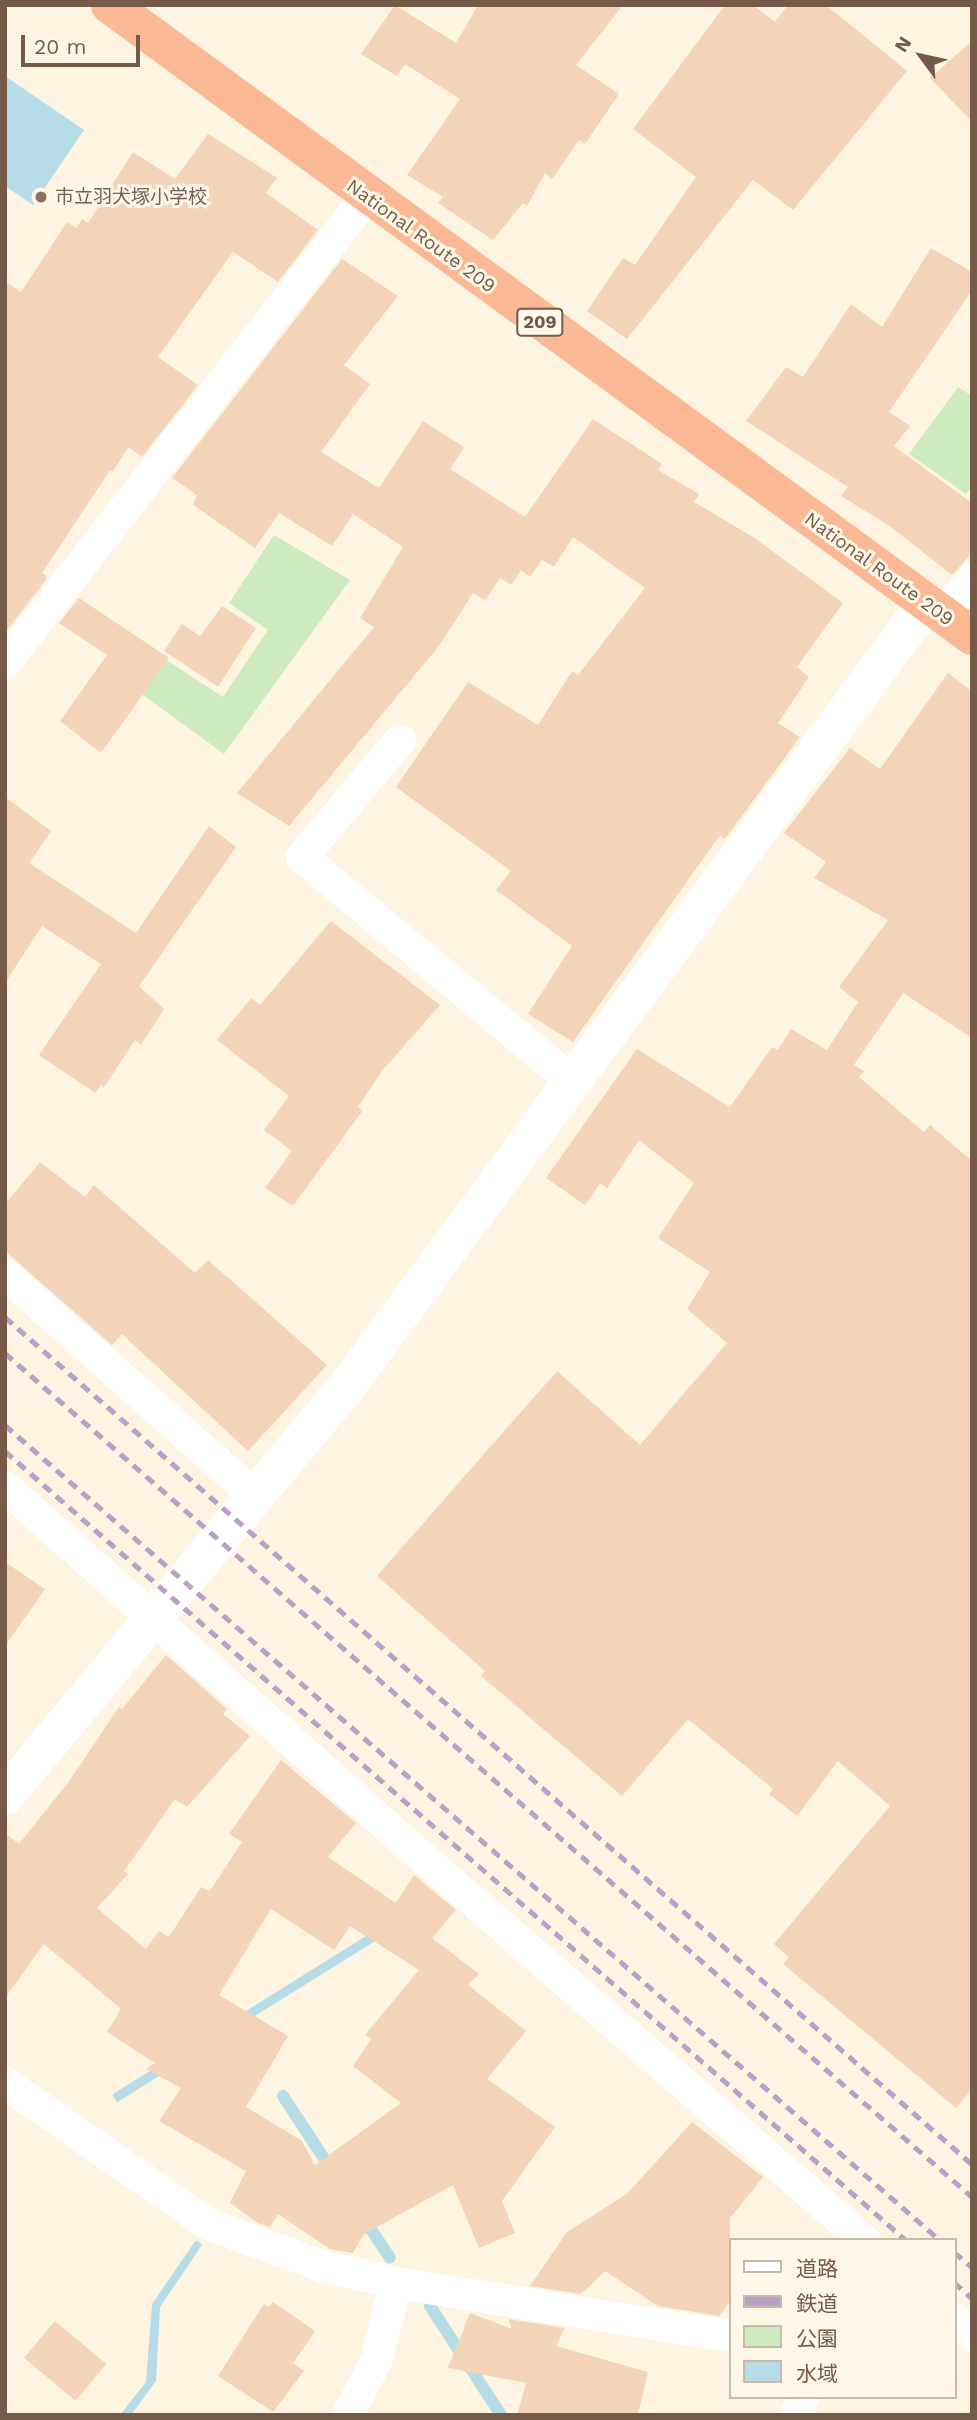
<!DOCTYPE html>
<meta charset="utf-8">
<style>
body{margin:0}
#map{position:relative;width:977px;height:2420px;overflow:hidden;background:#fdf4e1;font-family:"Work Sans","Noto Sans JP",sans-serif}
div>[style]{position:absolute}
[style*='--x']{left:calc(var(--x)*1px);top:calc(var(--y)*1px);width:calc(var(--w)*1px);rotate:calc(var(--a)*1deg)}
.green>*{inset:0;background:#ceebbf}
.water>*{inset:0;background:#b5dce7;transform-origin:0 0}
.stream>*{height:12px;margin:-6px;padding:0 6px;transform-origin:6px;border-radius:6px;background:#b5dce7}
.building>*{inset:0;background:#f4d4b8;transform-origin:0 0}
.street>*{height:32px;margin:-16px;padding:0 16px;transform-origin:16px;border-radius:16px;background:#fff}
.secondary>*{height:38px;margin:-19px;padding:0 19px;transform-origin:19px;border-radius:19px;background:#fff}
.highway>*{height:38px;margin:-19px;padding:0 19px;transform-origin:19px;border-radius:19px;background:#fab895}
.rail>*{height:5px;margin-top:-2.5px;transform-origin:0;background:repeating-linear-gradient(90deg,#b8a0c6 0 10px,transparent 0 17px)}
.dots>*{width:19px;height:19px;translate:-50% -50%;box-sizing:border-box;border:4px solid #fff8e8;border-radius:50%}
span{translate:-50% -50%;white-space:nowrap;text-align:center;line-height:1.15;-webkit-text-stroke:6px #fff8e8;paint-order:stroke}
.shield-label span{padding:2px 5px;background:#fff8e8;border:2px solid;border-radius:5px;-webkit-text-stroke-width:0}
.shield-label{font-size:18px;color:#755b47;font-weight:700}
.education-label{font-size:19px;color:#785e54}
.left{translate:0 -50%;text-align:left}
.street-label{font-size:19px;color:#755b47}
.frame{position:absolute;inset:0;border:7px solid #755b47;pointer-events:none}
.legend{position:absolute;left:729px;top:2238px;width:228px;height:161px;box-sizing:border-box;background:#fff8e8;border:2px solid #c8b9a8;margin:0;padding:9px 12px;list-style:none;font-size:21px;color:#755b47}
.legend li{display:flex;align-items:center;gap:14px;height:35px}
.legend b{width:35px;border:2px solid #c8b9a8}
.north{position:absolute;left:886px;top:21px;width:70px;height:70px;-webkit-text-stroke:5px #fff8e8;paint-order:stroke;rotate:303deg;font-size:19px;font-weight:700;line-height:28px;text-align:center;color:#755b47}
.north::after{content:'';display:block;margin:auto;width:24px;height:32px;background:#755b47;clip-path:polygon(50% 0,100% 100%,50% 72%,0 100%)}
.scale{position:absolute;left:21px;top:35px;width:119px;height:32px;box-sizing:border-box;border:4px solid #755b47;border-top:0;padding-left:9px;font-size:21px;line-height:24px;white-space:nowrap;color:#755b47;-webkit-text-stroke:5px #fff8e8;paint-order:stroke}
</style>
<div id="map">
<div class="green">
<div style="clip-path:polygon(958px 387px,972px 396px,972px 487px,966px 494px,909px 454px)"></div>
<div style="clip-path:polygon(274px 535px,350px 580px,224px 754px,132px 687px,154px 652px,223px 697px,268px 630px,229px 603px)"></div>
</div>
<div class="water">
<div style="clip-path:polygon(5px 76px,84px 130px,33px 205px,5px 186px)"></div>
<div style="left:382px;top:1926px;width:9px;height:318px;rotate:58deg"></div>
<div style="clip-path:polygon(196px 2240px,202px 2245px,160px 2307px,156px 2381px,131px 2415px,120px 2415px,146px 2382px,152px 2304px)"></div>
</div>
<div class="stream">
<div style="--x:283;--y:2096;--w:91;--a:56.7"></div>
<div style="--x:362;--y:2216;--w:50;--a:56.3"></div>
<div style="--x:430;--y:2306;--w:130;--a:56.9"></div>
</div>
<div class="building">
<div style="clip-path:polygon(395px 5px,456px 43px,478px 5px,623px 5px,576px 65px,619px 94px,585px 144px,579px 140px,552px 179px,545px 173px,527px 206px,523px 203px,493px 240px,438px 203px,443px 197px,407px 175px,460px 99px,405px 64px,397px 76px,361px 54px)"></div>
<div style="clip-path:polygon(725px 5px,753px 5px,775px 22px,788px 5px,826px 5px,907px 71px,793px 210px,753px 180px,627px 339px,587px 311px,623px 258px,635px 265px,696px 177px,633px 129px)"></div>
<div style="clip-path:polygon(972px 41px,972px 122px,930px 78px)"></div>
<div style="clip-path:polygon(208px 134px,277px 178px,266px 193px,318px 230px,278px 282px,233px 252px,158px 357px,198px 385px,142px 457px,128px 447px,113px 472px,110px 470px,42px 573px,48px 577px,5px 633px,5px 281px,21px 292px,67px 222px,77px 228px,82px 219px,88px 223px,133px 152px,175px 179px)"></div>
<div style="clip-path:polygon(931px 248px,972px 272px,972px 290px,889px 412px,910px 426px,894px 446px,972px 503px,972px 553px,952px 575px,891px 527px,841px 496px,848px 487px,746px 421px,786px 367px,803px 377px,851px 304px,882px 327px)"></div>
<div style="clip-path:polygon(342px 259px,398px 296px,344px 365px,370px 384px,321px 452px,379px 488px,423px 421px,464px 447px,450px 469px,525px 517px,593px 419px,662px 464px,658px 470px,699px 494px,694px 502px,753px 537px,843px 603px,797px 667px,809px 677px,778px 723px,800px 737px,725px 839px,720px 835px,573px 1042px,528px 1014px,572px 946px,496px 890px,511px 871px,396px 787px,468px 682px,538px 725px,572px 671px,578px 675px,645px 588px,573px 537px,554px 567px,542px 560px,530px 577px,521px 570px,511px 585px,500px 578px,485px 600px,473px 593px,439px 646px,289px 826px,237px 793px,374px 627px,360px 618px,403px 547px,353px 514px,332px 546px,279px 513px,255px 548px,193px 505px,197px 495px,172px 478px)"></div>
<div style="clip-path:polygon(79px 598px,169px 658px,101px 753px,60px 721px,107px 655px,59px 623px)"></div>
<div style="clip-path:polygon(222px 606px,256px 628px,218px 687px,164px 651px,182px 624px,200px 636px)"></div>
<div style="clip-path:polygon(948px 673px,972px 691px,972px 1038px,903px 993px,854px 1065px,864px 1071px,859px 1077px,924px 1132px,930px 1125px,972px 1161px,972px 2089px,956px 2108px,783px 1964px,789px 1957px,774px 1944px,890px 1806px,838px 1761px,797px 1816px,769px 1794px,773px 1789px,688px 1719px,622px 1796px,481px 1676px,485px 1671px,377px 1576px,557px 1371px,640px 1445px,727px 1343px,687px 1309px,710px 1272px,658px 1238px,694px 1183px,639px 1140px,607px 1188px,600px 1183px,585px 1205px,546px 1178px,637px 1049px,730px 1107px,772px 1047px,778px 1050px,791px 1029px,827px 1050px,858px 1002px,839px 987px,888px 920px,814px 878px,826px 862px,784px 833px,850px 748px,880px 769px)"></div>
<div style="clip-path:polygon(5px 797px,51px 831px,29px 863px,136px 933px,209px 826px,236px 847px,139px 986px,164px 1009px,141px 1045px,135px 1040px,104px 1087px,101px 1084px,95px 1093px,39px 1055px,101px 964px,42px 926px,5px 983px)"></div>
<div style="clip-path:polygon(331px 921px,440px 1005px,382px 1071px,358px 1107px,363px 1110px,293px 1206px,265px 1188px,292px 1151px,264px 1130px,289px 1096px,217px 1040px,251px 998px,260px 1005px)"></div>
<div style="clip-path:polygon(40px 1162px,85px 1197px,94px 1185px,195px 1273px,208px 1260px,327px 1365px,248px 1451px,122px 1334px,112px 1345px,5px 1251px,5px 1204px)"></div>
<div style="clip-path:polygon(5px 1562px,45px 1589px,5px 1646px)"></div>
<div style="clip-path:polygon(evenodd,166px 1655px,227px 1709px,223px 1714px,250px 1736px,187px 1807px,175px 1799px,124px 1871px,128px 1874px,97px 1908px,146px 1949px,159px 1931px,169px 1937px,201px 1887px,210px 1891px,242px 1842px,229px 1834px,281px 1760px,356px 1823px,328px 1857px,396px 1903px,414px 1875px,456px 1910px,432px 1938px,479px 1974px,468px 1985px,526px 2031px,487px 2079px,555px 2127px,502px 2201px,515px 2233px,479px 2248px,453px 2185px,364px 2234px,353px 2253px,330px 2249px,278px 2214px,270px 2227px,258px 2223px,230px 2203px,246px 2171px,159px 2121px,181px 2088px,146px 2069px,155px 2063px,107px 2032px,121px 2009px,44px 1944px,5px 1998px,5px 1833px,19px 1844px,70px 1780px,119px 1707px,122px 1709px,166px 1655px,271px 1909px,334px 1950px,350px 1926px,419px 1970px,365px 2035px,371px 2039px,353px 2066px,401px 2103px,315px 2165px,302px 2141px,246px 2107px,288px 2036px,219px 1995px,271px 1909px)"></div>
<div style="clip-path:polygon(692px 2122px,763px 2177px,730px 2218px,730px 2301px,719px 2316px,658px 2306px,605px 2271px,581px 2294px,530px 2286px,567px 2232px,627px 2194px)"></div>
<div style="clip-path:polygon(273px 2302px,315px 2331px,293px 2363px,304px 2371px,273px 2412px,218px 2376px,264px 2304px,268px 2307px)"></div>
<div style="clip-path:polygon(470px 2313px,512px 2329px,508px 2319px,565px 2328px,556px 2346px,648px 2372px,638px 2415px,517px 2415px,526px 2383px,448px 2368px)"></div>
<div style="left:55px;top:2321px;width:67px;height:48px;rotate:40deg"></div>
</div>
<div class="street">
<div style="--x:943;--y:616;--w:47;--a:-51.9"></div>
<div style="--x:5;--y:663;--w:589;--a:-52.18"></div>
<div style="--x:400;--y:740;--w:153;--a:129.9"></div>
<div style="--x:302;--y:857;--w:352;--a:39.7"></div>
<div style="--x:5;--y:1274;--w:336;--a:41.6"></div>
<div style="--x:5;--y:1487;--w:547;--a:41.59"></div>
<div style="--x:414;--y:1850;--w:595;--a:40.91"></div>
<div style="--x:5;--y:2083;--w:247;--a:34.8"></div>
<div style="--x:208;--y:2224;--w:121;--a:20.2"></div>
<div style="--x:322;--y:2266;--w:76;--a:12.9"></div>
<div style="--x:396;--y:2283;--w:338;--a:9"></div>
<div style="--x:954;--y:2319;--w:24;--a:42"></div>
<div style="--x:348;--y:2415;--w:63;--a:-62.6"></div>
<div style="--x:377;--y:2359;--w:78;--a:-76"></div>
<div style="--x:796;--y:2415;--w:20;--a:-66"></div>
</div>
<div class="secondary">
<div style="--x:5;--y:1796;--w:535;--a:-50.15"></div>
<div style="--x:348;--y:1385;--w:972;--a:-53.5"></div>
</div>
<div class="highway">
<div style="--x:110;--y:5;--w:1068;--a:36.2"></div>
</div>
<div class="rail">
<div style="--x:5;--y:1317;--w:1285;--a:41.22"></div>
<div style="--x:5;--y:1353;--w:1284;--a:41.11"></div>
<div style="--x:5;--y:1425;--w:1240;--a:41.08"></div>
<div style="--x:5;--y:1451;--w:1198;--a:41.21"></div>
<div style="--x:954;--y:2252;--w:23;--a:40"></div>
<div style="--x:954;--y:2282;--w:24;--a:42"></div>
</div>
<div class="dots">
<div style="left:41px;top:197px;background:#8d6e63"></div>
</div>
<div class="shield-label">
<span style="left:540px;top:322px">209</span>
</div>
<div class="education-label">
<span class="left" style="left:55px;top:197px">市立羽犬塚小学校</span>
</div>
<div class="street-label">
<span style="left:421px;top:236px;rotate:36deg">National Route 209</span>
<span style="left:879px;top:569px;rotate:36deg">National Route 209</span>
</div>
<div class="frame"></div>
<ul class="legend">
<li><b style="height:9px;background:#fff"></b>道路</li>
<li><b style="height:9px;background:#b8a0c6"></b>鉄道</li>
<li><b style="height:19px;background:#ceebbf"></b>公園</li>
<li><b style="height:19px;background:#b5dce7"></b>水域</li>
</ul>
<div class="north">N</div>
<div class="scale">20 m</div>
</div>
